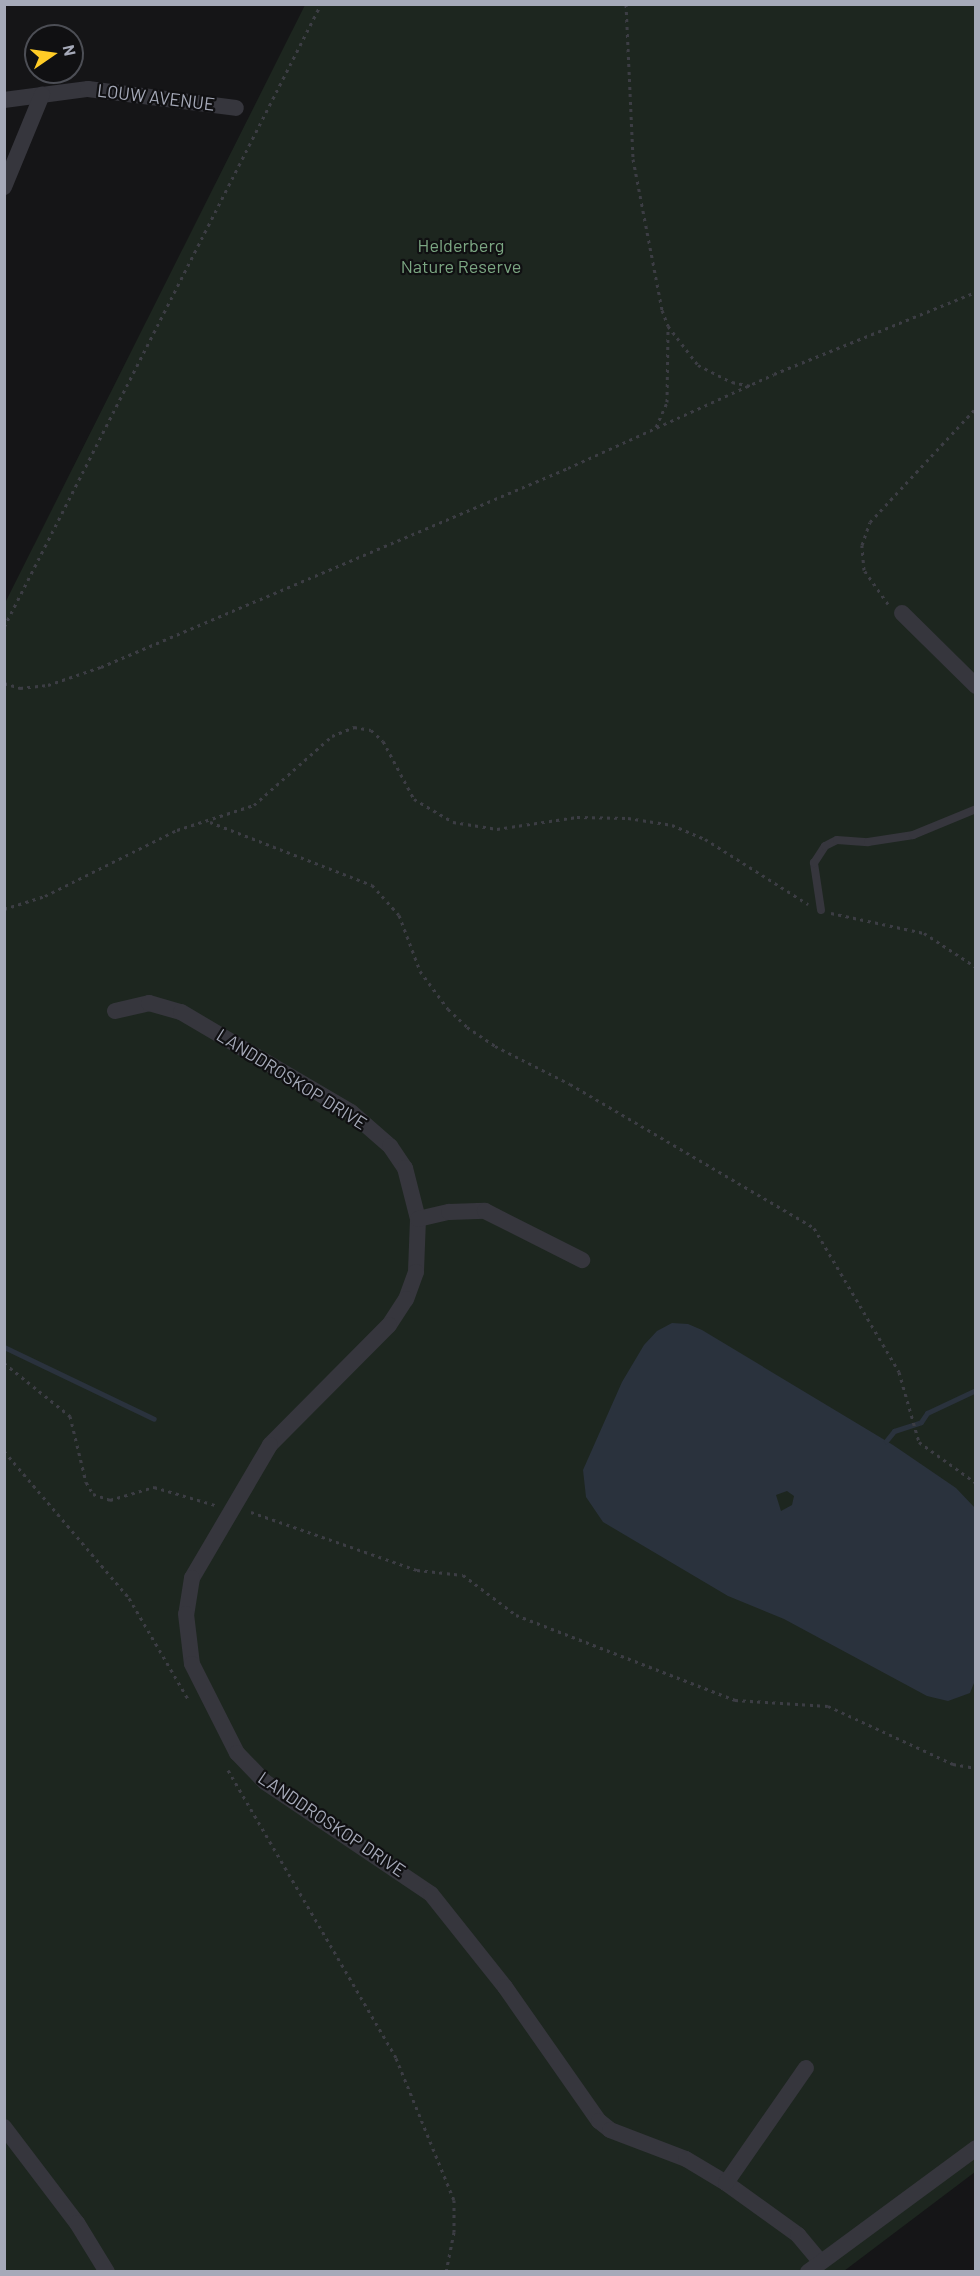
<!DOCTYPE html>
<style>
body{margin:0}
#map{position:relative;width:980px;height:2276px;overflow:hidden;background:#151517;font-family:Barlow,sans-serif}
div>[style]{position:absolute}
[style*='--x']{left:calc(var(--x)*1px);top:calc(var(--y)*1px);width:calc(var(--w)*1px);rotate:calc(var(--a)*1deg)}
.green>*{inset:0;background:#1d261f}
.water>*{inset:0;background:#2a323d}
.stream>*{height:5px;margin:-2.5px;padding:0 2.5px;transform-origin:2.5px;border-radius:2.5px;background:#2a323d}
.path>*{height:3px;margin-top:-1.5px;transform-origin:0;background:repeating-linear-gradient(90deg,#3c3d44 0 3px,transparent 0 7.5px)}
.service>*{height:8px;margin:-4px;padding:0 4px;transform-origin:4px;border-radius:4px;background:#36363d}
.minor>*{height:16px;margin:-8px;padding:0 8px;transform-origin:8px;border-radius:8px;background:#36363d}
span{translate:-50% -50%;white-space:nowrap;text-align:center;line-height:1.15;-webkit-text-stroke:4.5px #101012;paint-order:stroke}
.street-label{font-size:18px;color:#a6aab9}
.park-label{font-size:18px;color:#7ba682}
.frame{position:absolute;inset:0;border:6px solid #a6aab9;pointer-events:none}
.north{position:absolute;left:24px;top:24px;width:60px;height:60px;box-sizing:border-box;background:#101012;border:2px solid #4c4e55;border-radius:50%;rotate:77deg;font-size:16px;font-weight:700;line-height:24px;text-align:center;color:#a6aab9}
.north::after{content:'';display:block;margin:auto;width:21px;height:27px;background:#ffcc26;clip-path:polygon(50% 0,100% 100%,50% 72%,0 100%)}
</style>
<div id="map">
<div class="green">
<div style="clip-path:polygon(305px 5px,975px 5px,975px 2172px,844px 2271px,5px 2271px,4px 605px)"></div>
</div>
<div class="water">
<div style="clip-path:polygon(evenodd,672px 1323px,688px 1324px,702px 1330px,893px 1445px,956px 1488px,975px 1508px,976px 1678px,970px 1693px,948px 1701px,927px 1696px,784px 1619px,728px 1596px,603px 1522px,586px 1497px,583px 1470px,622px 1382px,644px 1345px,657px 1331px,672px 1323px,787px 1491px,794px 1496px,792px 1505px,781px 1511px,776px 1495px,787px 1491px)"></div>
</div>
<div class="stream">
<div style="--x:4;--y:1347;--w:166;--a:25.6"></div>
<div style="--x:886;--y:1441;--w:13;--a:-51"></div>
<div style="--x:894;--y:1431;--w:28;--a:-18"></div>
<div style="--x:921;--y:1422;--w:11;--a:-56"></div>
<div style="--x:927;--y:1413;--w:54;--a:-25.1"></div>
</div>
<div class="path">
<div style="--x:626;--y:4;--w:155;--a:87.4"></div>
<div style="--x:633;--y:159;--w:154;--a:79.1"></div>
<div style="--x:662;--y:310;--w:17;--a:69"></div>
<div style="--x:668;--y:326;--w:49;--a:52.4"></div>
<div style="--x:698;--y:365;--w:38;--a:27"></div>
<div style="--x:732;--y:382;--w:19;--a:12"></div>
<div style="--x:656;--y:427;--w:27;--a:-66"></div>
<div style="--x:667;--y:402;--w:74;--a:-89.2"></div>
<div style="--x:888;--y:604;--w:42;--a:-125.2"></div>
<div style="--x:864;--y:570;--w:25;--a:-95"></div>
<div style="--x:862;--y:545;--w:24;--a:-71"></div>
<div style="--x:870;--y:522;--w:156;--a:-47.1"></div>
<div style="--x:4;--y:627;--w:699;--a:-63.03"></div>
<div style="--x:4;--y:683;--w:17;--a:17"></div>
<div style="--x:20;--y:688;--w:28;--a:-6"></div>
<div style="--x:48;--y:685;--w:56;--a:-18.8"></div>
<div style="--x:101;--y:667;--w:508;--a:-23.08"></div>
<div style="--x:568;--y:468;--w:226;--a:-24.5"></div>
<div style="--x:774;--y:374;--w:218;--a:-22.1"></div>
<div style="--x:210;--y:822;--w:174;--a:21.3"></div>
<div style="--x:372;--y:885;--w:40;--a:48"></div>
<div style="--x:399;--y:915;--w:60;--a:69.4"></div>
<div style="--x:420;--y:971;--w:47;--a:53.6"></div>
<div style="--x:448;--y:1009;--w:26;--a:43"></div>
<div style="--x:467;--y:1027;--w:34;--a:34"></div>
<div style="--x:495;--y:1046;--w:84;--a:26.9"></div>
<div style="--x:570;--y:1084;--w:283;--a:30.5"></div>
<div style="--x:814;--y:1228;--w:167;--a:59.4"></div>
<div style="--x:899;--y:1372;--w:73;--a:74.1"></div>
<div style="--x:919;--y:1442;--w:70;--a:35.7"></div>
<div style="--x:4;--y:909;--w:43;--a:-17.6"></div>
<div style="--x:45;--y:896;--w:148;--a:-26.6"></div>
<div style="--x:177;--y:830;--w:81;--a:-18"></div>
<div style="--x:254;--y:805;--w:104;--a:-41.5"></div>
<div style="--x:332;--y:736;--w:24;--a:-22"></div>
<div style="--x:354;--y:727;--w:17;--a:10"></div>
<div style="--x:371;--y:730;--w:16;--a:43"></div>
<div style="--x:383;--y:741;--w:66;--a:61.9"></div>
<div style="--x:414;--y:799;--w:45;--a:30.5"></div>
<div style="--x:453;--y:822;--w:45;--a:9"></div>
<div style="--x:497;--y:829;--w:81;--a:-8.5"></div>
<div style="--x:577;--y:817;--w:51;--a:1.1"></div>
<div style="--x:628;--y:818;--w:45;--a:9"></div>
<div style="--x:672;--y:825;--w:36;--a:23"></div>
<div style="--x:705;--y:839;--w:122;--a:32.3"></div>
<div style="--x:831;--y:913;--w:95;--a:12.1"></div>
<div style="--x:924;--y:933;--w:62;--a:33.2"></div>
<div style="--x:4;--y:1363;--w:85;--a:38.8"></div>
<div style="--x:70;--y:1416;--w:68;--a:76.4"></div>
<div style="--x:86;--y:1482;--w:14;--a:60"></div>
<div style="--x:93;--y:1494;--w:18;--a:19"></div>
<div style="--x:110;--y:1500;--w:46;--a:-16.5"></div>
<div style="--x:154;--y:1487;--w:64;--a:16.4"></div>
<div style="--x:4;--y:1451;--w:193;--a:49.6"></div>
<div style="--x:129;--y:1598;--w:117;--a:59.7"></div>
<div style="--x:251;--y:1512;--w:176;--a:19.3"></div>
<div style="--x:417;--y:1570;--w:46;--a:6.2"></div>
<div style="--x:463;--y:1575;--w:66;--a:37"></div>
<div style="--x:516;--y:1615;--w:235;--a:21.2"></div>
<div style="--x:735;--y:1700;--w:93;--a:3.7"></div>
<div style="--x:828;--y:1706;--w:138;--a:24.9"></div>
<div style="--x:953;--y:1764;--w:23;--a:10"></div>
<div style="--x:228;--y:1770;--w:333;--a:59.7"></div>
<div style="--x:396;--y:2058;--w:153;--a:67.8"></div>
<div style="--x:454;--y:2200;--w:32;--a:90"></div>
<div style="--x:454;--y:2232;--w:41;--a:101.3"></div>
</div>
<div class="service">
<div style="--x:821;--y:910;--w:48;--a:-98.5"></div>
<div style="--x:814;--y:863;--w:20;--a:-57"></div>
<div style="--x:825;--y:846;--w:13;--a:-27"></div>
<div style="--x:837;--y:840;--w:31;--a:4"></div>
<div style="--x:868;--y:842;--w:46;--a:-8.8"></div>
<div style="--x:913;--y:835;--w:68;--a:-22.4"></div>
</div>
<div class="minor">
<div style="--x:4;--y:100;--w:85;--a:-7.5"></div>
<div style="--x:88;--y:89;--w:149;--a:7.3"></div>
<div style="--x:4;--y:187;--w:100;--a:-67.6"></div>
<div style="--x:902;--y:613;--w:104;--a:44.6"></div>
<div style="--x:115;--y:1011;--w:35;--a:-13"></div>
<div style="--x:149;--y:1003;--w:33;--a:16"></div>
<div style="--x:181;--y:1012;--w:197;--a:30.5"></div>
<div style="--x:351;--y:1112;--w:52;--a:41.1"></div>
<div style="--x:390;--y:1146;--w:27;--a:56"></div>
<div style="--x:405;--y:1168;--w:53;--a:75.7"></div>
<div style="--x:418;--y:1219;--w:53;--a:92.2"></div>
<div style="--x:416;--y:1272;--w:29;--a:110"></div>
<div style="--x:406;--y:1299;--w:31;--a:123"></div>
<div style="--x:389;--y:1325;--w:169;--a:134.8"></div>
<div style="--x:270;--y:1445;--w:154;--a:120.4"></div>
<div style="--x:192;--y:1578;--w:36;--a:99"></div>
<div style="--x:186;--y:1614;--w:50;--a:83.2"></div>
<div style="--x:192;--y:1664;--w:100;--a:63.2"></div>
<div style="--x:237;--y:1753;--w:40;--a:46"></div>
<div style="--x:265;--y:1782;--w:200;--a:34"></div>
<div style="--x:431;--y:1894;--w:119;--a:51.5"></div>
<div style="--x:505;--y:1987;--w:164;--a:55"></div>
<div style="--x:599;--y:2121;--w:14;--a:39"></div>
<div style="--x:610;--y:2130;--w:81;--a:20.9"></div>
<div style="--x:686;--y:2159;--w:47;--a:31"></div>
<div style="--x:726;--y:2183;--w:89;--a:35.8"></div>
<div style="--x:798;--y:2235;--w:35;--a:50"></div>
<div style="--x:418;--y:1219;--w:32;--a:-13"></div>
<div style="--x:449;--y:1212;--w:36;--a:-2"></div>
<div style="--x:485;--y:1211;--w:109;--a:26.8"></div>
<div style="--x:4;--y:2127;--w:121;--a:52.8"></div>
<div style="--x:77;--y:2223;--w:57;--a:58.5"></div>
<div style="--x:726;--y:2183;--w:140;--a:-55.2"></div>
<div style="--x:808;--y:2272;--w:209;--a:-36.4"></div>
</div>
<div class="street-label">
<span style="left:156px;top:97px;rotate:7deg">LOUW AVENUE</span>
<span style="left:292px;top:1079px;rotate:32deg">LANDDROSKOP DRIVE</span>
<span style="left:332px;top:1824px;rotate:34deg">LANDDROSKOP DRIVE</span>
</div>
<div class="park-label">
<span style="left:461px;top:256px">Helderberg<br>Nature Reserve</span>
</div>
<div class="frame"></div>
<div class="north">N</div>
</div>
